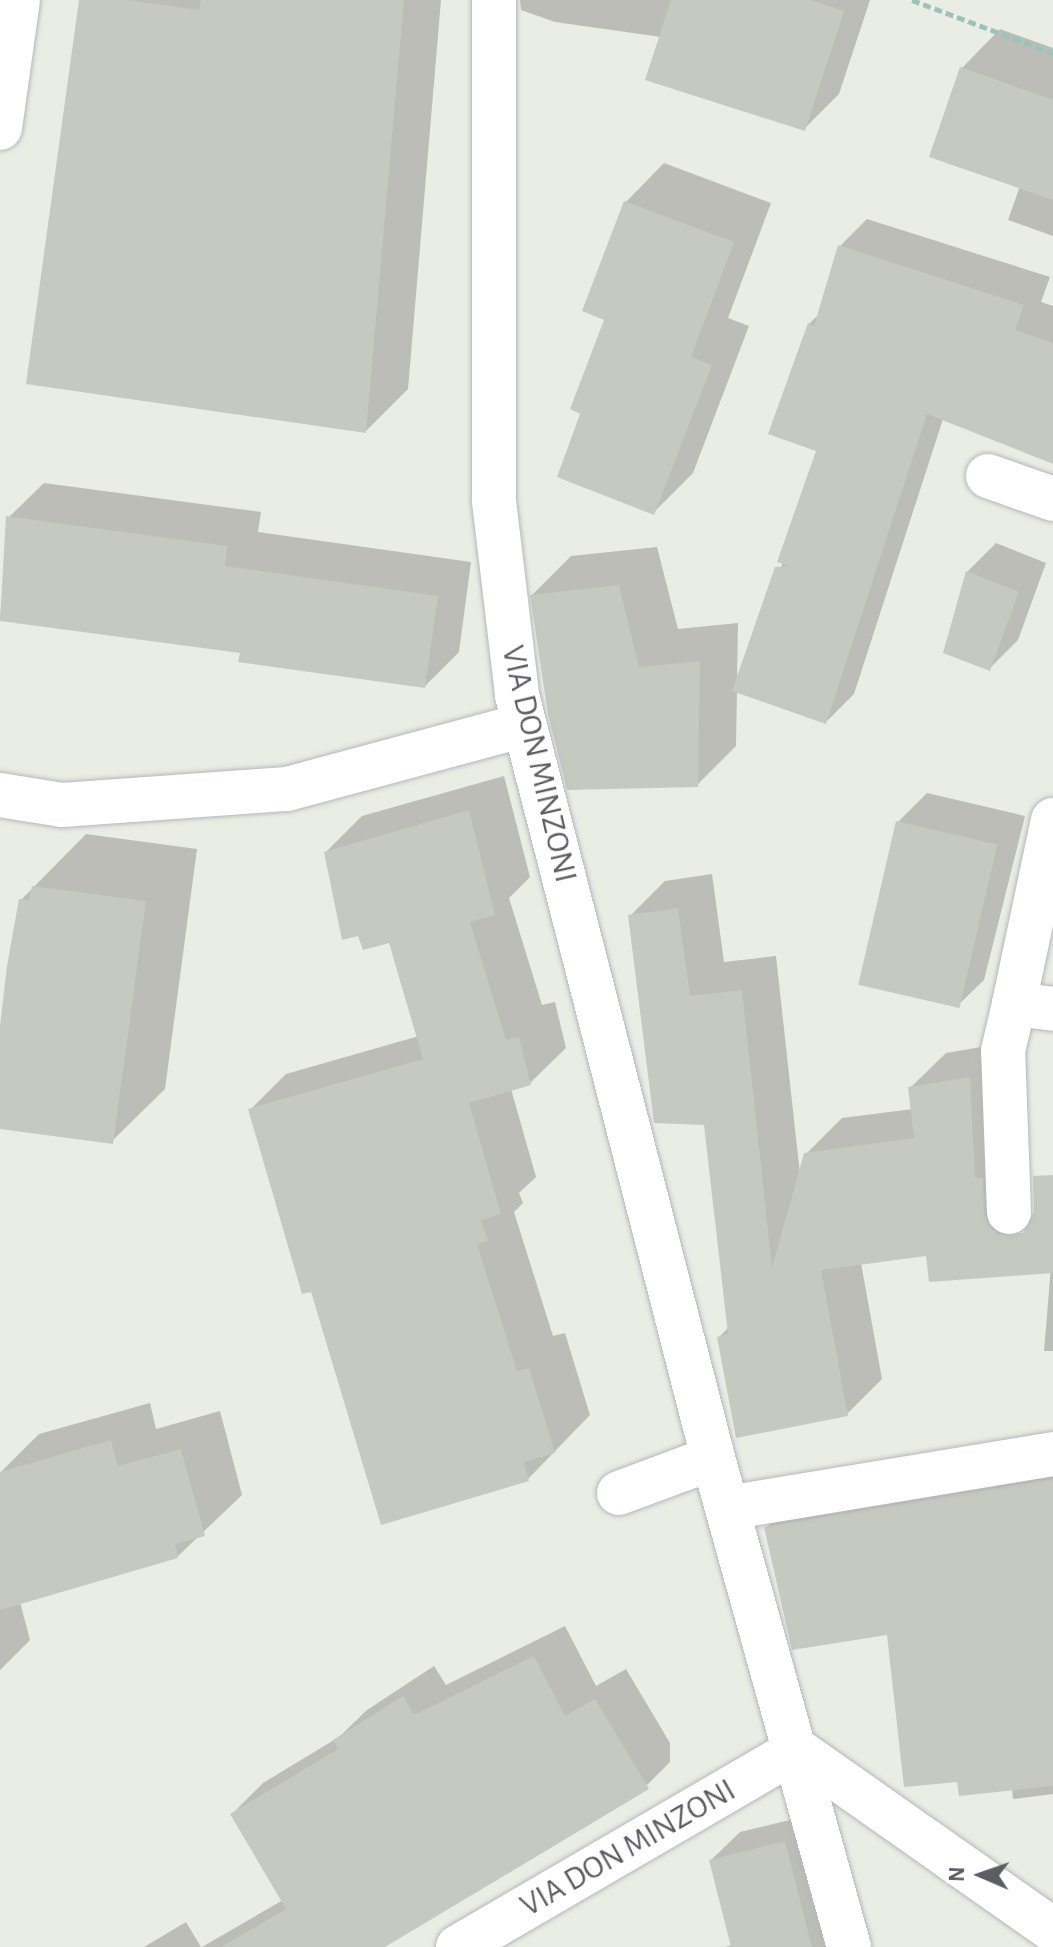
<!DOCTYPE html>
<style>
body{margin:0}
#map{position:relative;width:1053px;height:1947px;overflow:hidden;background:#eaede4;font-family:"Alegreya Sans",sans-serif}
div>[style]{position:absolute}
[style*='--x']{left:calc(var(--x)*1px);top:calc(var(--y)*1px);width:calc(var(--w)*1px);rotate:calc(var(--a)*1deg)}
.shadow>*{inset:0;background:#0003}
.building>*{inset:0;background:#c6c9c0;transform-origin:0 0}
.path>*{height:5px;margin-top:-2.5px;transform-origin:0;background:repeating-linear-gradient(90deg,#9cc2bc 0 8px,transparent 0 12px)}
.roads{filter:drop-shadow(0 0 2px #b7b6bd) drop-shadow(0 0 2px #b7b6bd)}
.minor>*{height:44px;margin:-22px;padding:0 22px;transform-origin:22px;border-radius:22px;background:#fff}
span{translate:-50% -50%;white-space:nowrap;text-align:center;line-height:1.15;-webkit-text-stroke:8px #fff;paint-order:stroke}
.street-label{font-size:32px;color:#5c5c63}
.north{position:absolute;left:941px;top:1835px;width:80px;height:80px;-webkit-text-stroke:6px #fff;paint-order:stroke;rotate:272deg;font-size:22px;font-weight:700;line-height:32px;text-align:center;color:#5c5c63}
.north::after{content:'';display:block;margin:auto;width:28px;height:36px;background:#5c5c63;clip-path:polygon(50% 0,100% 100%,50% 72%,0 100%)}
</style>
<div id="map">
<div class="shadow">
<div style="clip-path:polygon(81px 0,441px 0,408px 389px,366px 431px)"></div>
<div style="clip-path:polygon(520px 0,870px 0,839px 94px,804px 129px,661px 37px,555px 22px,521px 10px)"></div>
<div style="clip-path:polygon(1000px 29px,1053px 48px,1053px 236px,1008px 220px,1020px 186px,962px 68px)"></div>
<div style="clip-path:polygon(664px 163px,771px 203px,728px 318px,749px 326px,693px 473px,654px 512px,583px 412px,606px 319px,626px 202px)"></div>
<div style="clip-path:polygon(867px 219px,1050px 277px,1041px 302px,1053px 306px,1053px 461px,943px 419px,854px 694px,826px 722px,737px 691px,736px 746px,697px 785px,532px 595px,571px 556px,657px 547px,678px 629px,738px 623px,737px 679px,783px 562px,818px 450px,809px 324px,820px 313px,840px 246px)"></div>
<div style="clip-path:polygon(44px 483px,261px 512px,258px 532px,471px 562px,459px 652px,425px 686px,242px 651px,0 619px,9px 517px)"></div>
<div style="clip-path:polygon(996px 543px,1046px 563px,1018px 640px,989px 669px,967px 572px)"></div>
<div style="clip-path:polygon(504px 776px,530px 877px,509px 898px,542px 1005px,555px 1002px,566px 1048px,530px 1083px,511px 1089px,536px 1177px,519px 1193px,523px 1203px,514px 1212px,553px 1336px,565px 1333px,590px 1415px,528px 1479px,313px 1289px,250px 1110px,286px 1074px,419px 1036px,390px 941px,326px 852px,362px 816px)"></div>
<div style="clip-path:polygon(927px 793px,1025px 816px,984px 980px,955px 1008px,898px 822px)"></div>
<div style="clip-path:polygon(86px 834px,197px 849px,165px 1089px,112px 1141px,0 1110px,0 1037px,21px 900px)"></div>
<div style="clip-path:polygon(712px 874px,724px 962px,776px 956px,800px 1174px,806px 1154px,842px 1118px,913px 1109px,910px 1088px,946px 1053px,1005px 1043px,1013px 1241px,861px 1263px,882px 1379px,847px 1414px,719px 1337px,729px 1327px,706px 1123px,630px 916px,665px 881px)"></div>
<div style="clip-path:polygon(1053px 1243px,1053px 1351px,1044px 1351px)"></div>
<div style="clip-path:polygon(150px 1403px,156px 1429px,220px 1411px,242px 1495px,177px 1557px,20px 1602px,30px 1640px,0 1670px,0 1473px,39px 1434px)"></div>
<div style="clip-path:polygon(1053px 1452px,1053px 1794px,1013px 1799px,1012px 1788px,959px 1780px,889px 1632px,794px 1647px,766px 1528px,800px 1494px)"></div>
<div style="clip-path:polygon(565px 1626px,596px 1686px,626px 1669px,670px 1743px,670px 1762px,639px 1793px,382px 1947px,202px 1947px,283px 1900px,232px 1814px,263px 1783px,339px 1737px,367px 1710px,434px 1666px,446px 1685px)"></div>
<div style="clip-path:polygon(814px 1814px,847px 1947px,725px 1947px,732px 1945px,711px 1860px,740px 1832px)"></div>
<div style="clip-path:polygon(186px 1922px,201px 1947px,144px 1947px)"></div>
</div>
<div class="building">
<div style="clip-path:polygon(79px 0,127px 0,199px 10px,201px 0,404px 0,366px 433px,26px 384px)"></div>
<div style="clip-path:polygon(671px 0,811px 0,844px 11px,805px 131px,645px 80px)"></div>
<div style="clip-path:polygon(960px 67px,1053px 100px,1053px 200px,929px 157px)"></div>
<div style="clip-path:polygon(624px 201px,734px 242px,691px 357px,712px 365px,654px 515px,557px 477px,580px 414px,570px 409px,604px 320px,582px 311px)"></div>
<div style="clip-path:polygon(838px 245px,1024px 305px,1015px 330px,1053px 343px,1053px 464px,927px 414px,826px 724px,732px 691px,775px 567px,789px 566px,777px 562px,816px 451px,768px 434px,808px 323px,814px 326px)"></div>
<div style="clip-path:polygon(6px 516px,227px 546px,225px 566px,438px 596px,425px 688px,238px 662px,240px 653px,0 621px)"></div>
<div style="clip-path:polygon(966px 571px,1019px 592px,990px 671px,943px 653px)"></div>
<div style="clip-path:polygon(619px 585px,639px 667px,700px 661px,698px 787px,567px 790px,548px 714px,530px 595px)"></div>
<div style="clip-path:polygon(469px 810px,495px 915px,470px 922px,506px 1040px,519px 1037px,531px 1085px,469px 1103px,501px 1214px,481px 1220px,488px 1241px,477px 1244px,517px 1371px,529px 1368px,555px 1453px,524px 1462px,529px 1481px,381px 1525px,311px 1292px,302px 1294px,248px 1109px,423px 1059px,389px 943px,363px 950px,358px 936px,342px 940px,324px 852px)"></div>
<div style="left:896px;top:821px;width:104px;height:168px;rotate:13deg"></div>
<div style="clip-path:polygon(32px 886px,146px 901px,113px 1144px,0 1129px,0 1026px,7px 966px,19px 899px,29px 900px)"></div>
<div style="clip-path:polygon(678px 908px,690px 996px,742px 990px,772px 1268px,804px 1153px,914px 1138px,908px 1087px,970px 1077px,975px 1178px,983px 1178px,984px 1214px,997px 1234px,1023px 1233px,1034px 1212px,1033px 1176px,1053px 1175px,1053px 1273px,929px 1282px,926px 1256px,821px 1270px,848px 1416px,736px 1438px,717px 1337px,728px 1334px,704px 1125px,654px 1123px,628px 915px)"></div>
<div style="clip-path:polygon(111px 1440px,118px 1466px,181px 1449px,205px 1536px,175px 1544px,178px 1558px,0 1610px,0 1472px)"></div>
<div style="clip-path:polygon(1053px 1479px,1053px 1786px,959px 1796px,957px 1782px,904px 1787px,887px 1635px,792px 1650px,764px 1527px)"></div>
<div style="clip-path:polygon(534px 1656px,565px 1716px,595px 1699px,649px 1789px,385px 1947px,221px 1947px,286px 1909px,230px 1814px,338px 1749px,333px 1740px,403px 1696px,414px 1715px)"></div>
<div style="clip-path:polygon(785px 1841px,812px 1947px,731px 1947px,709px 1860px)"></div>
</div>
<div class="path">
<div style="--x:912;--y:0;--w:151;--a:20.6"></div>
</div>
<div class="roads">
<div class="minor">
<div style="--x:494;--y:0;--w:501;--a:90"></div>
<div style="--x:494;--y:501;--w:195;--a:83.2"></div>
<div style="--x:517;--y:695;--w:788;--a:75.59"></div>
<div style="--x:713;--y:1458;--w:508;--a:74.46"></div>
<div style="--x:0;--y:128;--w:129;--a:-82"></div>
<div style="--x:988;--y:476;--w:69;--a:19.5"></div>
<div style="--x:0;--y:795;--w:63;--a:9.2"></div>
<div style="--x:62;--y:805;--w:226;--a:-4.1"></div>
<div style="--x:287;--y:789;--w:246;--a:-15.1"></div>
<div style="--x:1053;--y:820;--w:188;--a:102"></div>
<div style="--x:1014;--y:1004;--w:39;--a:7"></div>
<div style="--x:1009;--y:1212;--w:161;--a:-92.1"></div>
<div style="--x:1003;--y:1051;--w:48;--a:-76.8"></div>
<div style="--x:619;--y:1493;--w:100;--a:-20.4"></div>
<div style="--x:727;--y:1508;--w:330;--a:-9.4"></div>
<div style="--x:458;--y:1947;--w:392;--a:-30.2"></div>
<div style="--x:797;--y:1750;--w:313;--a:35.1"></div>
</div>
</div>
<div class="street-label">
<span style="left:539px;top:764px;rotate:77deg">VIA DON MINZONI</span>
<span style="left:628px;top:1848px;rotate:-30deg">VIA DON MINZONI</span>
</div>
<div class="north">N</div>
</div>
